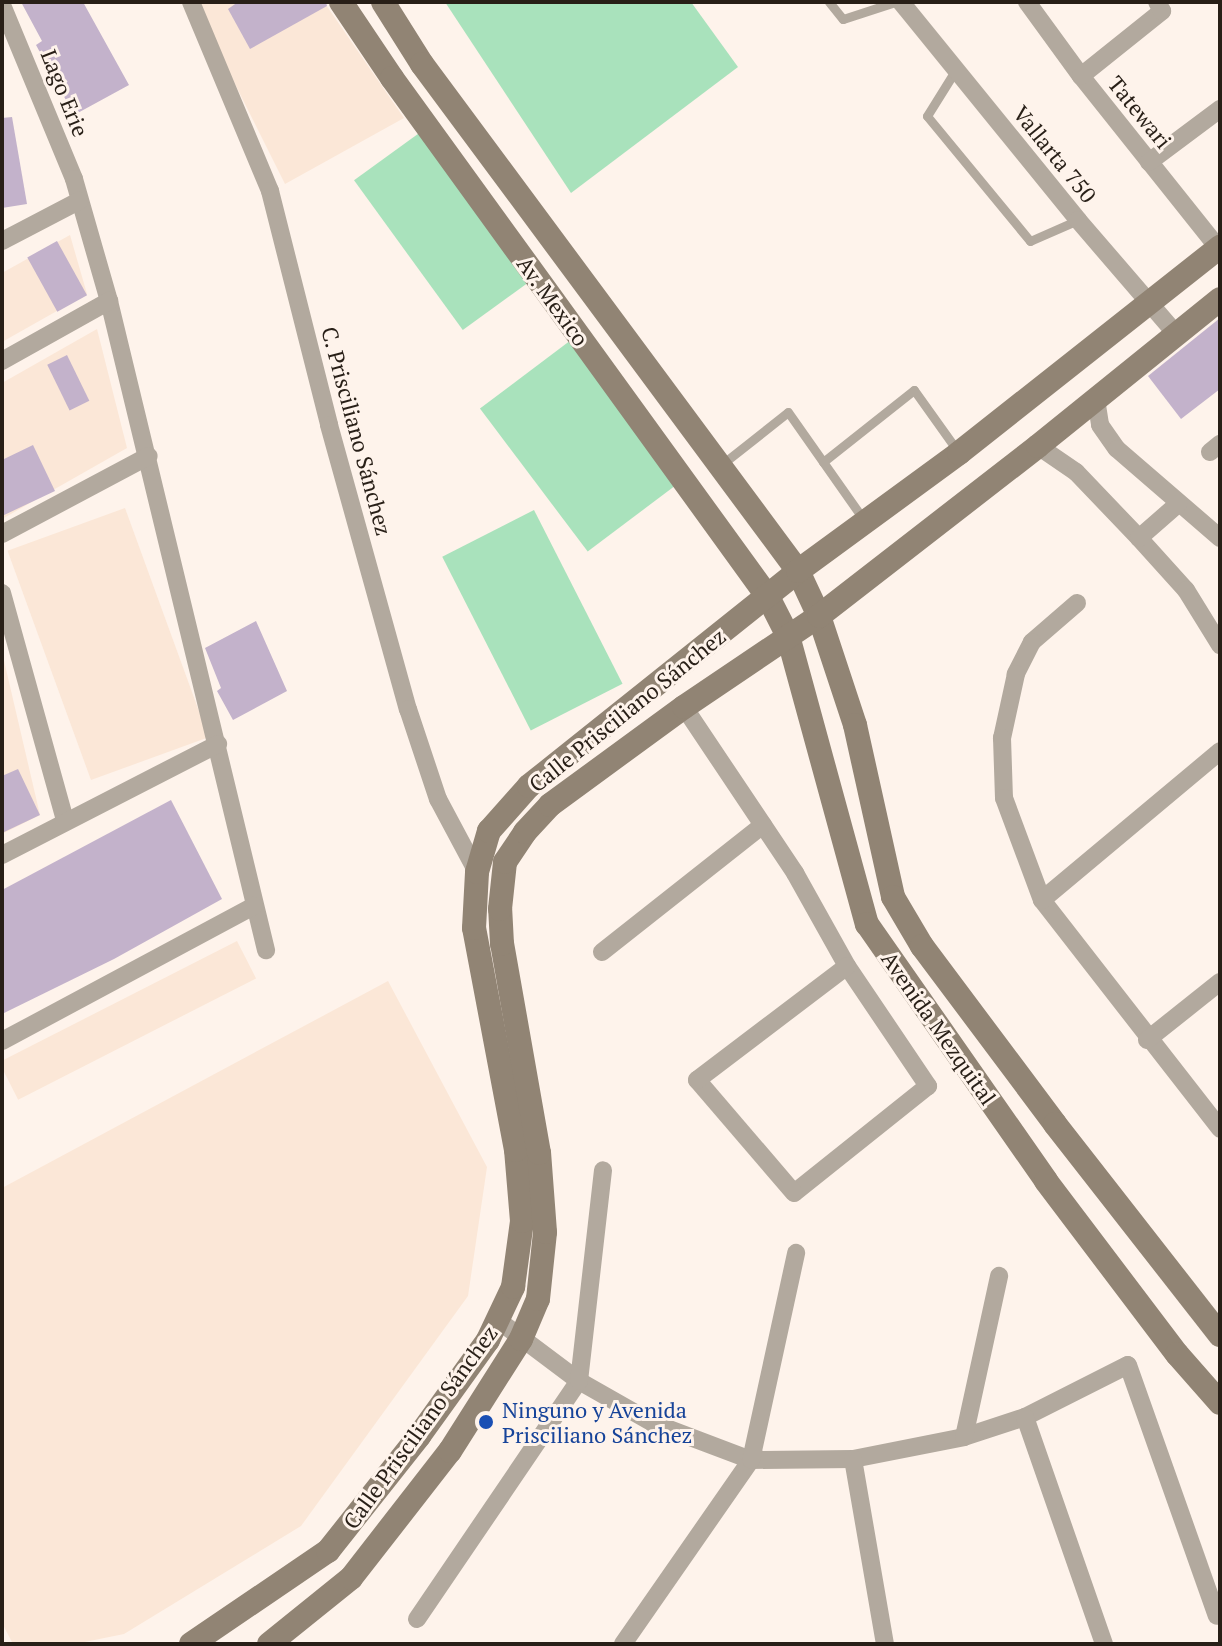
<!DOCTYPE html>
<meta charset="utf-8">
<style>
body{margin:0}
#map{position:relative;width:1222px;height:1646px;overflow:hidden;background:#fef3eb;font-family:"PT Serif",serif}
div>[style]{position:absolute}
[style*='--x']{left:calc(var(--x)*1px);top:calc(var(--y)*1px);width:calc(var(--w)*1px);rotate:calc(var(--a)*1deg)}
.built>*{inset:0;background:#fbe7d7;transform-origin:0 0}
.green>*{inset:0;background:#a9e2bc;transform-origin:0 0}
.building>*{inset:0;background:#c3b2cb;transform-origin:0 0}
.lane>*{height:9px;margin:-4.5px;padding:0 4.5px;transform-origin:4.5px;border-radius:4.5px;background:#b2a99e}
.street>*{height:18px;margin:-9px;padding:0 9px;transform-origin:9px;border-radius:9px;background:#b2a99e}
.secondary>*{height:24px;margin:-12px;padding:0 12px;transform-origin:12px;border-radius:12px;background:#918474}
.dots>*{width:22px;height:22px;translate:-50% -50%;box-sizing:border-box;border:4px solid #fef3eb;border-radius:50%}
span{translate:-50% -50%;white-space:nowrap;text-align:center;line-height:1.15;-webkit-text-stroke:6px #fef3eb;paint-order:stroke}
.street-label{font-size:22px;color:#281f17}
.transit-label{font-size:22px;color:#164399}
.left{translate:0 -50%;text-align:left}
.frame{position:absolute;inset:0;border:4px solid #281f17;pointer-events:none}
</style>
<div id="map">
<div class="built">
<div style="clip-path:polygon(194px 2px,324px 2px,404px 118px,285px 184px)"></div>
<div style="clip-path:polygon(70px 235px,87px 294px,2px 342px,2px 273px)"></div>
<div style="clip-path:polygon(97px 329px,127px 448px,2px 519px,2px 383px)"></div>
<div style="left:125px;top:508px;width:244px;height:125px;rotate:70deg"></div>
<div style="clip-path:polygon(2px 652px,40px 815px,2px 834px)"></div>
<div style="left:237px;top:941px;width:42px;height:267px;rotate:63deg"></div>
<div style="clip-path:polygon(388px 981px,487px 1167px,468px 1296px,301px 1526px,124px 1634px,75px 1644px,13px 1644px,2px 1623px,2px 1188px)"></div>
</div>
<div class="green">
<div style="clip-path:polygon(445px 2px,691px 2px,738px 67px,571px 193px)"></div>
<div style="left:422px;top:131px;width:185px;height:84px;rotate:54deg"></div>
<div style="left:575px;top:337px;width:179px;height:119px;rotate:53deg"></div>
<div style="left:534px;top:510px;width:195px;height:103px;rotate:63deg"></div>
</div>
<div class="building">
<div style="clip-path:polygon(21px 2px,83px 2px,129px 85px,74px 115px,36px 45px,42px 41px)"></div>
<div style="clip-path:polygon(238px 2px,326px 2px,327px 6px,250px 49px,228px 9px)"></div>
<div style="clip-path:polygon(12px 117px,27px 204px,2px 208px,2px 118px)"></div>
<div style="left:57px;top:241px;width:62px;height:34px;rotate:61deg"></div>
<div style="clip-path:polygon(1220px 318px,1220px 389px,1181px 419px,1148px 376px)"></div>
<div style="left:67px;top:355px;width:51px;height:22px;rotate:64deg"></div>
<div style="clip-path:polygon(33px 445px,55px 491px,2px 516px,2px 460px)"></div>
<div style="clip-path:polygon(256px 621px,287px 691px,233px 720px,217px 691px,221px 688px,205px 648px)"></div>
<div style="clip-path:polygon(18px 769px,40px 815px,2px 833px,2px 776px)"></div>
<div style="clip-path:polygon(171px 800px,222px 899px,114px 959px,2px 1014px,2px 890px)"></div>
</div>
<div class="lane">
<div style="--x:829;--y:2;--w:22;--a:51"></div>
<div style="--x:843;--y:19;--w:55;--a:-18.1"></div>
<div style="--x:955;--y:71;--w:53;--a:121.9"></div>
<div style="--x:927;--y:116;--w:162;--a:50.5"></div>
<div style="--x:1030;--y:241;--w:52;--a:-23.6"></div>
<div style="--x:823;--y:462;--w:116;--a:-38.4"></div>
<div style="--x:914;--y:390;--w:77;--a:54.5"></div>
<div style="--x:721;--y:465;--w:85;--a:-38.3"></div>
<div style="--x:788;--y:412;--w:132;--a:54.9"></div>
</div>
<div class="street">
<div style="--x:191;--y:2;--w:205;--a:67.3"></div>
<div style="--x:270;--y:191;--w:241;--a:75.8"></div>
<div style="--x:329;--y:425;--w:295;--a:74.5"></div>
<div style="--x:408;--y:709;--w:95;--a:71.6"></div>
<div style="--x:438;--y:799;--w:83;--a:61.9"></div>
<div style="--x:901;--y:2;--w:281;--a:50.9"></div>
<div style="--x:1078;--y:220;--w:150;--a:49.3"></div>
<div style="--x:1027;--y:2;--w:92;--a:53.9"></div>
<div style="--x:1081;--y:76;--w:223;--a:51.4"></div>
<div style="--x:2;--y:5;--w:188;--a:67.5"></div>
<div style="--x:74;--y:179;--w:127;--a:74"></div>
<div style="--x:109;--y:301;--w:668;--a:76.4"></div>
<div style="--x:1081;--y:76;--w:104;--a:-38.7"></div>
<div style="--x:1162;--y:11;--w:10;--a:-119"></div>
<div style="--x:1149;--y:162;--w:89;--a:-36.7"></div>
<div style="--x:2;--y:241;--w:87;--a:-27.5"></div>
<div style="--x:2;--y:361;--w:123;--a:-29.3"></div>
<div style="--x:1096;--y:399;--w:26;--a:81"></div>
<div style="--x:1100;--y:425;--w:29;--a:55"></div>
<div style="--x:1117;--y:449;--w:136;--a:40.8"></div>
<div style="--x:1038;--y:446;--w:46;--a:34.4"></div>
<div style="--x:1076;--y:472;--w:91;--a:46.3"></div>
<div style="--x:1139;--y:538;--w:70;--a:47.9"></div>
<div style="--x:1186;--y:590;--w:65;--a:58.3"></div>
<div style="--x:1210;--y:452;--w:13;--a:-39"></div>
<div style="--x:2;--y:534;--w:166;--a:-28"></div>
<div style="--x:1139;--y:538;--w:52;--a:-41.1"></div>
<div style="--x:2;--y:593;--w:236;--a:74.5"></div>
<div style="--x:1077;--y:603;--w:60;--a:139.1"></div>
<div style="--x:1032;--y:642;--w:36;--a:117"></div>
<div style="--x:1016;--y:674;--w:66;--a:102.3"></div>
<div style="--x:1002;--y:738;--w:60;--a:88.1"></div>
<div style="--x:1004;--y:798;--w:109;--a:69.6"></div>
<div style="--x:1042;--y:900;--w:290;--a:52.1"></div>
<div style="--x:684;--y:707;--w:200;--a:56.2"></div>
<div style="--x:795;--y:873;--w:107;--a:60.8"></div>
<div style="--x:847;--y:966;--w:145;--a:56"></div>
<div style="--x:928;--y:1086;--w:171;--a:141.4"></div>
<div style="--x:794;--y:1193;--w:149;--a:-130.6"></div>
<div style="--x:697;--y:1080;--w:188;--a:-37.2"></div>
<div style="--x:2;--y:855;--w:243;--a:-27.2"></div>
<div style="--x:1042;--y:900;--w:232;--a:-39.9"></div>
<div style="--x:602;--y:952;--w:205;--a:-38.3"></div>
<div style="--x:1147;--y:1040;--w:93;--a:-38.5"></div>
<div style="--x:2;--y:1041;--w:286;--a:-28.2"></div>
<div style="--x:499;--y:1321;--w:100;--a:36.9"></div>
<div style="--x:579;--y:1381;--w:85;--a:29.6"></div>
<div style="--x:653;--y:1423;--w:105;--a:20.7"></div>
<div style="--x:751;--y:1460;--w:102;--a:-0.6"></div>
<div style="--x:853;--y:1459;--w:113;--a:-11.2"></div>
<div style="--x:964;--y:1437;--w:64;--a:-18.2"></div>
<div style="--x:1025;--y:1417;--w:115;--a:-26.8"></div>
<div style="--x:1128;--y:1365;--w:266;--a:70.5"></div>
<div style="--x:1025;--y:1417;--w:240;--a:70.8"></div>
<div style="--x:964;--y:1437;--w:165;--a:-77.7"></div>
<div style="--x:853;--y:1459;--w:188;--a:80.2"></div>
<div style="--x:417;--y:1619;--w:288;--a:-55.8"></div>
<div style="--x:579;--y:1381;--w:212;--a:-83.5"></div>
<div style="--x:623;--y:1644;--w:224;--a:-55.2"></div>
<div style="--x:751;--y:1460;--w:212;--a:-77.7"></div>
</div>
<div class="secondary">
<div style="--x:341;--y:2;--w:92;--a:56.1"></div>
<div style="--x:392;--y:78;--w:641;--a:54.08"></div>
<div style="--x:768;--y:597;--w:44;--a:62.9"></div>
<div style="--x:788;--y:636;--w:299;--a:74.7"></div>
<div style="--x:867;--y:924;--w:313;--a:55.1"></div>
<div style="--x:1046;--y:1181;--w:217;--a:52.9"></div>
<div style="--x:1177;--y:1354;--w:65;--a:48.7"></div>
<div style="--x:383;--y:2;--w:73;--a:57.8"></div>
<div style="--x:422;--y:64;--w:631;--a:53.44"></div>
<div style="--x:798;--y:571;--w:50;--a:65"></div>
<div style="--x:819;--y:616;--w:115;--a:71.7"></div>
<div style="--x:855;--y:725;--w:176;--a:77.5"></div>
<div style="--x:893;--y:897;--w:57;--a:59.4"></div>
<div style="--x:922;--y:946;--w:222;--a:53.2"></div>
<div style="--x:1055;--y:1124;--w:268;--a:52"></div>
<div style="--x:191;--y:1644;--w:166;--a:-34.2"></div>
<div style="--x:328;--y:1551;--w:147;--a:-51.6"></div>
<div style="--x:419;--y:1436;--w:118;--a:-54.3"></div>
<div style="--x:488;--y:1340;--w:59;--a:-64.7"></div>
<div style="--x:513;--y:1287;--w:67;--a:-82.2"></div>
<div style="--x:522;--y:1221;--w:71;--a:-94.8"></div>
<div style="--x:516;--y:1150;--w:226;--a:-100.7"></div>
<div style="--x:474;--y:928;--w:56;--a:-86.9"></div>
<div style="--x:477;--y:872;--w:43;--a:-73.7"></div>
<div style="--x:489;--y:831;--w:60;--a:-48.4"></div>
<div style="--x:529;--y:786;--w:344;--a:-38.6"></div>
<div style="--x:798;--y:571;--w:200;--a:-36.2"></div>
<div style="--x:959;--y:453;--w:333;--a:-38.3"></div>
<div style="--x:269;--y:1644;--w:105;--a:-38.8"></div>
<div style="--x:351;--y:1578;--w:161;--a:-52.1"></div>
<div style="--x:450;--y:1451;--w:133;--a:-57.6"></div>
<div style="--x:521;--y:1339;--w:43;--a:-67"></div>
<div style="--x:538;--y:1299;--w:67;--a:-84"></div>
<div style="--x:545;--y:1232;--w:79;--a:-94.3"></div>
<div style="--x:539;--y:1153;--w:212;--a:-100"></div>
<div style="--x:502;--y:944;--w:35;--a:-93"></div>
<div style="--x:500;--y:909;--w:47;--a:-83.9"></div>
<div style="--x:505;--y:862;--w:36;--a:-56"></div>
<div style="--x:525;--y:832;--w:37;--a:-47"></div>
<div style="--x:550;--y:805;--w:166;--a:-36.2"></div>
<div style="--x:684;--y:707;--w:163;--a:-34"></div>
<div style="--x:819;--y:616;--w:277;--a:-37.8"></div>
<div style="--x:1038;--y:446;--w:234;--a:-38.9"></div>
</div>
<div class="dots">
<div style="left:486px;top:1422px;background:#1a4fb4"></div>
</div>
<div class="street-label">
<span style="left:65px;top:93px;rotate:68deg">Lago Erie</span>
<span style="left:1140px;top:112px;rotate:51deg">Tatewari</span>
<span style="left:1055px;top:154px;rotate:51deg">Vallarta 750</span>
<span style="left:553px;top:301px;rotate:54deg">Av. Mexico</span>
<span style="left:357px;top:431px;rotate:75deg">C. Prisciliano Sánchez</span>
<span style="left:627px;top:710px;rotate:-39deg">Calle Prisciliano Sánchez</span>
<span style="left:939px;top:1028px;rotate:55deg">Avenida Mezquital</span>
<span style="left:420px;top:1427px;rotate:-54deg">Calle Prisciliano Sánchez</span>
</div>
<div class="transit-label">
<span class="left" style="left:502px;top:1422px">Ninguno y Avenida<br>Prisciliano Sánchez</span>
</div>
<div class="frame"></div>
</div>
